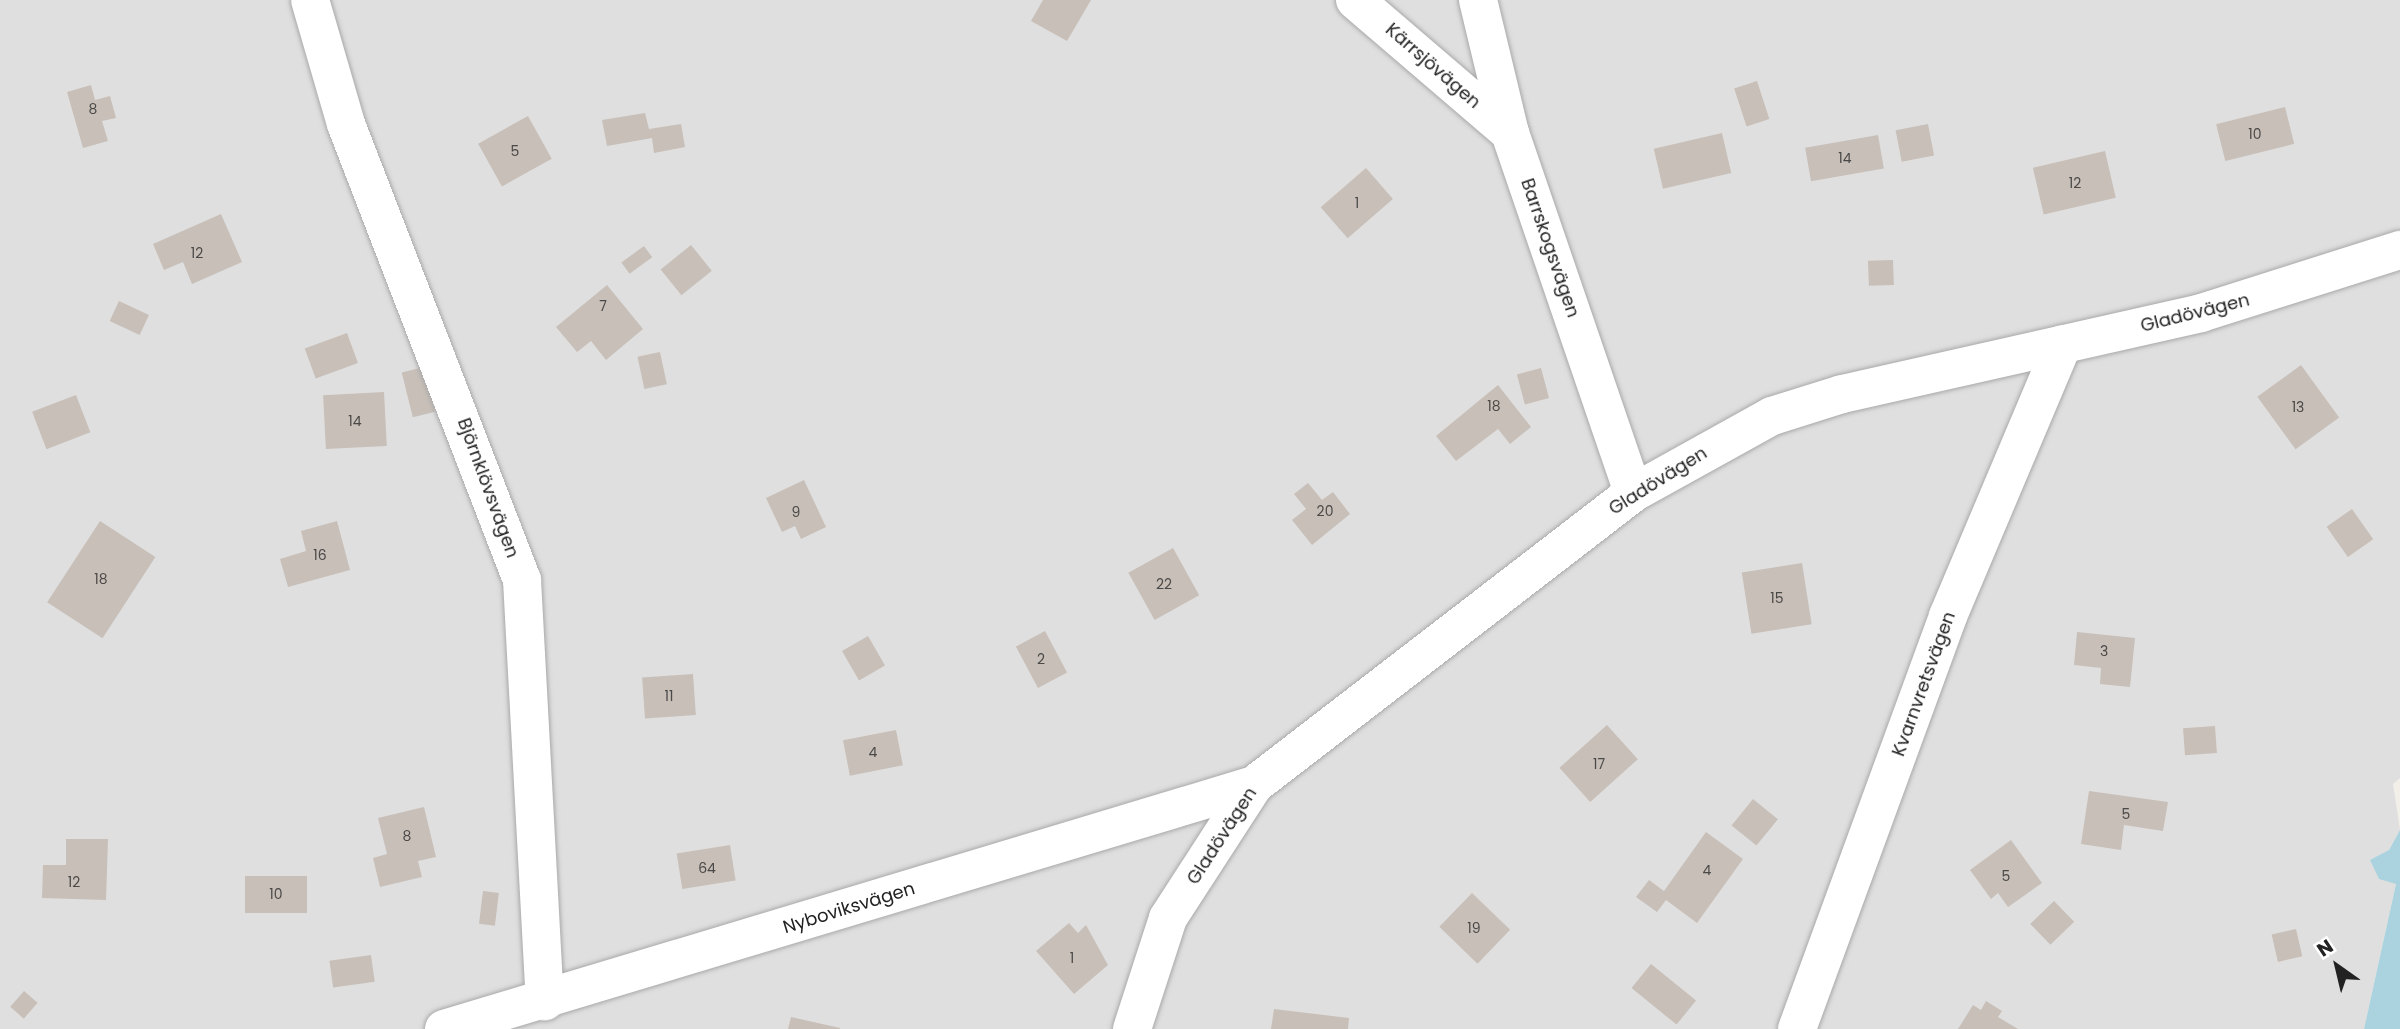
<!DOCTYPE html>
<meta charset="utf-8">
<style>
body{margin:0}
#map{position:relative;width:2400px;height:1029px;overflow:hidden;background:#f2efe9;font-family:Poppins,sans-serif}
div>[style]{position:absolute}
[style*='--x']{left:calc(var(--x)*1px);top:calc(var(--y)*1px);width:calc(var(--w)*1px);rotate:calc(var(--a)*1deg)}
.residential>*{inset:0;background:#e0dfdf}
.water>*{inset:0;background:#aad3df}
.building>*{inset:0;background:#c7bfb8;transform-origin:0 0}
.roads{filter:drop-shadow(0 0 2px #a9a9a9) drop-shadow(0 0 2px #a9a9a9)}
.street>*{height:38px;margin:-19px;padding:0 19px;transform-origin:19px;border-radius:19px;background:#fff}
span{translate:-50% -50%;white-space:nowrap;text-align:center;line-height:1.15;-webkit-text-stroke:5px #fff;paint-order:stroke}
.number-label{font-size:14px;color:#4b4948}
.number-label span{-webkit-text-stroke-width:0}
.street-label{font-size:18px;color:#222}
.north{position:absolute;left:2302px;top:931px;width:70px;height:70px;-webkit-text-stroke:5px #fff;paint-order:stroke;rotate:326deg;font-size:19px;font-weight:700;line-height:28px;text-align:center;color:#222}
.north::after{content:'';display:block;margin:auto;width:24px;height:32px;background:#222;clip-path:polygon(50% 0,100% 100%,50% 72%,0 100%)}
</style>
<div id="map">
<div class="residential">
<div style="clip-path:polygon(0 0,2400px 0,2400px 778px,2393px 784px,2400px 830px,2389px 850px,2396px 884px,2364px 1029px,0 1029px)"></div>
</div>
<div class="water">
<div style="clip-path:polygon(2400px 830px,2400px 1029px,2364px 1029px,2396px 884px,2379px 879px,2370px 860px,2389px 850px)"></div>
</div>
<div class="building">
<div style="clip-path:polygon(1043px 0,1091px 0,1067px 41px,1031px 21px)"></div>
<div style="left:1757px;top:81px;width:40px;height:24px;rotate:72deg"></div>
<div style="clip-path:polygon(91px 85px,95px 100px,110px 96px,116px 118px,102px 121px,108px 141px,83px 148px,67px 92px)"></div>
<div style="left:2285px;top:107px;width:38px;height:71px;rotate:76deg"></div>
<div style="clip-path:polygon(645px 113px,649px 129px,681px 124px,685px 147px,654px 153px,652px 138px,607px 146px,602px 120px)"></div>
<div style="left:528px;top:116px;width:49px;height:57px;rotate:61deg"></div>
<div style="left:1928px;top:124px;width:32px;height:33px;rotate:79deg"></div>
<div style="left:1722px;top:133px;width:41px;height:70px;rotate:77deg"></div>
<div style="left:1878px;top:135px;width:34px;height:74px;rotate:80deg"></div>
<div style="left:2105px;top:151px;width:48px;height:74px;rotate:77deg"></div>
<div style="left:1366px;top:168px;width:41px;height:60px;rotate:49deg"></div>
<div style="clip-path:polygon(221px 214px,242px 262px,192px 284px,183px 262px,164px 270px,153px 244px)"></div>
<div style="left:691px;top:245px;width:33px;height:39px;rotate:51deg"></div>
<div style="left:644px;top:246px;width:14px;height:28px;rotate:54deg"></div>
<div style="left:1893px;top:260px;width:25px;height:25px;rotate:88deg"></div>
<div style="clip-path:polygon(607px 285px,643px 329px,606px 360px,591px 341px,577px 352px,556px 327px)"></div>
<div style="left:119px;top:301px;width:33px;height:22px;rotate:25deg"></div>
<div style="left:347px;top:333px;width:32px;height:45px;rotate:70deg"></div>
<div style="left:660px;top:352px;width:33px;height:23px;rotate:78deg"></div>
<div style="left:2301px;top:365px;width:65px;height:54px;rotate:54deg"></div>
<div style="left:424px;top:367px;width:46px;height:23px;rotate:76deg"></div>
<div style="left:1541px;top:368px;width:31px;height:25px;rotate:75deg"></div>
<div style="clip-path:polygon(1498px 385px,1531px 427px,1510px 444px,1498px 429px,1456px 461px,1436px 436px)"></div>
<div style="left:384px;top:392px;width:54px;height:61px;rotate:87deg"></div>
<div style="left:76px;top:395px;width:40px;height:47px;rotate:69deg"></div>
<div style="clip-path:polygon(804px 480px,826px 527px,801px 539px,795px 526px,782px 532px,766px 498px)"></div>
<div style="clip-path:polygon(1308px 483px,1322px 500px,1333px 492px,1350px 514px,1312px 545px,1292px 520px,1306px 509px,1294px 494px)"></div>
<div style="left:2352px;top:509px;width:37px;height:31px;rotate:55deg"></div>
<div style="left:100px;top:521px;width:66px;height:97px;rotate:33deg"></div>
<div style="clip-path:polygon(337px 521px,350px 570px,288px 587px,280px 559px,306px 551px,301px 531px)"></div>
<div style="left:1173px;top:548px;width:54px;height:51px;rotate:61deg"></div>
<div style="left:1802px;top:563px;width:62px;height:61px;rotate:81deg"></div>
<div style="left:1045px;top:631px;width:47px;height:33px;rotate:62deg"></div>
<div style="clip-path:polygon(2077px 632px,2135px 638px,2130px 687px,2100px 684px,2101px 668px,2074px 665px)"></div>
<div style="left:868px;top:636px;width:34px;height:30px;rotate:60deg"></div>
<div style="left:693px;top:674px;width:41px;height:51px;rotate:86deg"></div>
<div style="left:1607px;top:725px;width:46px;height:64px;rotate:48deg"></div>
<div style="left:2215px;top:726px;width:27px;height:32px;rotate:86deg"></div>
<div style="left:896px;top:730px;width:36px;height:54px;rotate:79deg"></div>
<div style="clip-path:polygon(2089px 791px,2168px 802px,2163px 831px,2124px 825px,2121px 850px,2081px 844px)"></div>
<div style="left:1753px;top:799px;width:32px;height:34px;rotate:39deg"></div>
<div style="clip-path:polygon(424px 807px,436px 857px,418px 861px,422px 877px,380px 887px,373px 858px,387px 854px,378px 818px)"></div>
<div style="clip-path:polygon(1706px 832px,1743px 859px,1697px 923px,1666px 900px,1657px 912px,1636px 897px,1649px 880px,1664px 891px)"></div>
<div style="clip-path:polygon(66px 839px,108px 839px,106px 900px,42px 898px,43px 865px,66px 865px)"></div>
<div style="clip-path:polygon(2011px 840px,2042px 883px,2008px 907px,1998px 893px,1991px 899px,1970px 870px)"></div>
<div style="left:730px;top:845px;width:36px;height:54px;rotate:81deg"></div>
<div style="left:245px;top:876px;width:62px;height:37px"></div>
<div style="left:483px;top:891px;width:16px;height:33px;rotate:7deg"></div>
<div style="left:1472px;top:893px;width:53px;height:47px;rotate:44deg"></div>
<div style="left:2054px;top:901px;width:29px;height:33px;rotate:46deg"></div>
<div style="clip-path:polygon(1069px 923px,1078px 933px,1086px 925px,1108px 965px,1074px 994px,1036px 951px)"></div>
<div style="left:2296px;top:929px;width:28px;height:25px;rotate:77deg"></div>
<div style="left:371px;top:955px;width:27px;height:42px;rotate:82deg"></div>
<div style="left:1651px;top:964px;width:58px;height:31px;rotate:39deg"></div>
<div style="left:24px;top:991px;width:18px;height:21px;rotate:41deg"></div>
<div style="clip-path:polygon(1986px 1001px,2002px 1011px,1998px 1017px,2018px 1029px,1958px 1029px,1973px 1005px,1981px 1010px)"></div>
<div style="clip-path:polygon(1274px 1009px,1349px 1018px,1348px 1029px,1271px 1029px)"></div>
<div style="clip-path:polygon(791px 1017px,840px 1028px,840px 1029px,788px 1029px)"></div>
</div>
<div class="roads">
<div class="street">
<div style="--x:310;--y:0;--w:129;--a:73.8"></div>
<div style="--x:346;--y:124;--w:489;--a:68.9"></div>
<div style="--x:522;--y:580;--w:422;--a:86.9"></div>
<div style="--x:1355;--y:0;--w:204;--a:40.6"></div>
<div style="--x:1478;--y:0;--w:137;--a:76.5"></div>
<div style="--x:1510;--y:133;--w:380;--a:71.1"></div>
<div style="--x:444;--y:1029;--w:846;--a:-16.76"></div>
<div style="--x:1132;--y:1029;--w:117;--a:-72"></div>
<div style="--x:1168;--y:918;--w:158;--a:-57.1"></div>
<div style="--x:1254;--y:785;--w:478;--a:-37.6"></div>
<div style="--x:1633;--y:493;--w:159;--a:-29"></div>
<div style="--x:1772;--y:416;--w:73;--a:-17.4"></div>
<div style="--x:1842;--y:394;--w:368;--a:-12.7"></div>
<div style="--x:2201;--y:313;--w:209;--a:-17.6"></div>
<div style="--x:1797;--y:1029;--w:440;--a:-69.9"></div>
<div style="--x:1948;--y:616;--w:295;--a:-67.1"></div>
</div>
</div>
<div class="number-label">
<span style="left:93px;top:109px">8</span>
<span style="left:2255px;top:134px">10</span>
<span style="left:515px;top:151px">5</span>
<span style="left:1845px;top:158px">14</span>
<span style="left:2075px;top:183px">12</span>
<span style="left:1357px;top:203px">1</span>
<span style="left:197px;top:253px">12</span>
<span style="left:603px;top:306px">7</span>
<span style="left:1494px;top:406px">18</span>
<span style="left:2298px;top:407px">13</span>
<span style="left:355px;top:421px">14</span>
<span style="left:1325px;top:511px">20</span>
<span style="left:796px;top:512px">9</span>
<span style="left:320px;top:555px">16</span>
<span style="left:101px;top:579px">18</span>
<span style="left:1164px;top:584px">22</span>
<span style="left:1777px;top:598px">15</span>
<span style="left:2104px;top:651px">3</span>
<span style="left:1041px;top:659px">2</span>
<span style="left:669px;top:696px">11</span>
<span style="left:873px;top:752px">4</span>
<span style="left:1599px;top:764px">17</span>
<span style="left:2126px;top:814px">5</span>
<span style="left:407px;top:836px">8</span>
<span style="left:707px;top:868px">64</span>
<span style="left:1707px;top:870px">4</span>
<span style="left:2006px;top:876px">5</span>
<span style="left:74px;top:882px">12</span>
<span style="left:276px;top:894px">10</span>
<span style="left:1474px;top:928px">19</span>
<span style="left:1072px;top:958px">1</span>
</div>
<div class="street-label">
<span style="left:1433px;top:66px;rotate:41deg">Kärrsjövägen</span>
<span style="left:1550px;top:248px;rotate:71deg">Barrskogsvägen</span>
<span style="left:2195px;top:313px;rotate:-14deg">Gladövägen</span>
<span style="left:1658px;top:481px;rotate:-32deg">Gladövägen</span>
<span style="left:488px;top:488px;rotate:70deg">Björnklövsvägen</span>
<span style="left:1924px;top:684px;rotate:-70deg">Kvarnvretsvägen</span>
<span style="left:1222px;top:836px;rotate:-57deg">Gladövägen</span>
<span style="left:849px;top:908px;rotate:-17deg">Nyboviksvägen</span>
</div>
<div class="north">N</div>
</div>
